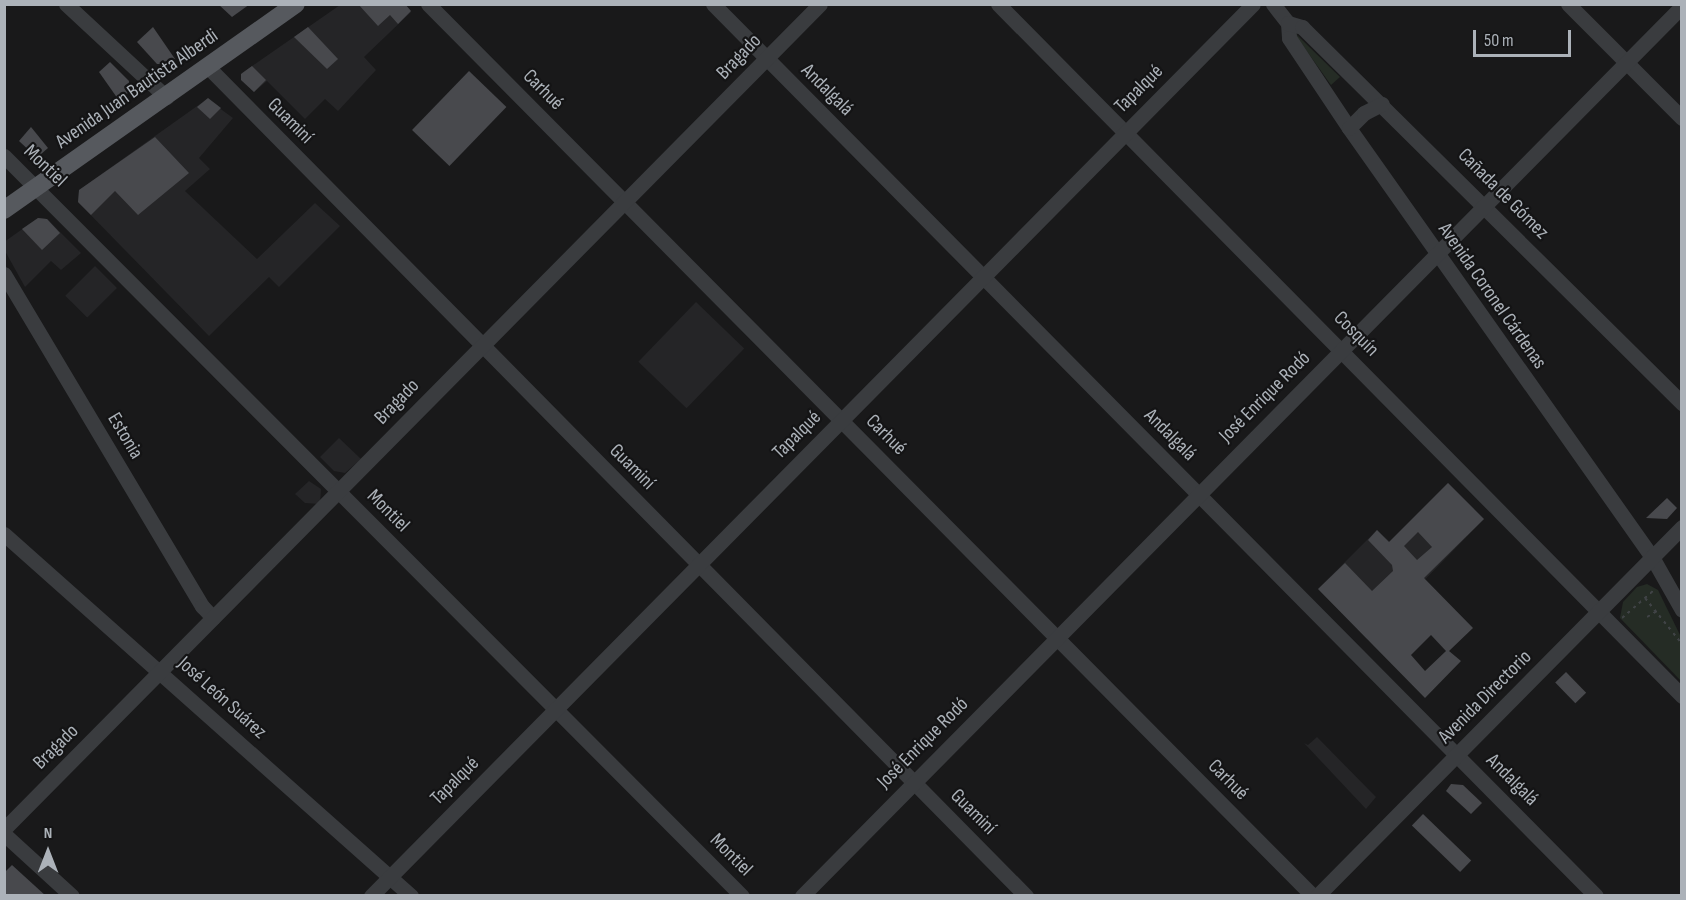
<!DOCTYPE html>
<meta charset="utf-8">
<style>
body{margin:0}
#map{position:relative;width:1686px;height:900px;overflow:hidden;background:#19191a;font-family:"Sofia Sans Condensed",sans-serif}
div>[style]{position:absolute}
[style*='--x']{left:calc(var(--x)*1px);top:calc(var(--y)*1px);width:calc(var(--w)*1px);rotate:calc(var(--a)*1deg)}
.built>*{inset:0;background:#252527;transform-origin:0 0}
.green>*{inset:0;background:#252c25}
.building>*{inset:0;background:#48494d;transform-origin:0 0}
.path>*{height:2px;margin-top:-1px;transform-origin:0;background:repeating-linear-gradient(90deg,#404346 0 3px,transparent 0 7.5px)}
.minor>*{height:15px;margin:-7.5px;padding:0 7.5px;transform-origin:7.5px;border-radius:7.5px;background:#3a3c3f}
.major>*{height:18px;margin:-9px;padding:0 9px;transform-origin:9px;border-radius:9px;background:#56595e}
span{translate:-50% -50%;white-space:nowrap;text-align:center;line-height:1.15;-webkit-text-stroke:4.5px #141415;paint-order:stroke}
.street-label{font-size:20px;color:#acb2b9}
.frame{position:absolute;inset:0;border:6px solid #acb2b9;pointer-events:none}
.north{position:absolute;left:18px;top:822px;width:60px;height:60px;-webkit-text-stroke:4px #141415;paint-order:stroke;rotate:0deg;font-size:16px;font-weight:700;line-height:24px;text-align:center;color:#acb2b9}
.north::after{content:'';display:block;margin:auto;width:21px;height:27px;background:#acb2b9;clip-path:polygon(50% 0,100% 100%,50% 72%,0 100%)}
.scale{position:absolute;left:1473px;top:30px;width:98px;height:27px;box-sizing:border-box;border:3px solid #acb2b9;border-top:0;padding-left:8px;font-size:18px;line-height:21px;white-space:nowrap;color:#acb2b9;-webkit-text-stroke:4px #141415;paint-order:stroke}
</style>
<div id="map">
<div class="built">
<div style="clip-path:polygon(340px 5px,404px 5px,411px 12px,364px 57px,376px 70px,338px 111px,325px 99px,305px 119px,267px 81px,254px 92px,241px 80px,242px 73px)"></div>
<div style="clip-path:polygon(207px 99px,233px 118px,199px 158px,210px 169px,185px 191px,257px 259px,315px 203px,340px 226px,279px 287px,269px 277px,209px 336px,78px 202px,79px 190px)"></div>
<div style="clip-path:polygon(38px 218px,47px 219px,81px 253px,61px 270px,51px 261px,25px 287px,5px 251px,4px 242px)"></div>
<div style="left:95px;top:266px;width:31px;height:42px;rotate:45deg"></div>
<div style="left:696px;top:302px;width:67px;height:83px;rotate:44deg"></div>
<div style="clip-path:polygon(339px 438px,361px 459px,345px 473px,334px 471px,320px 457px)"></div>
<div style="clip-path:polygon(309px 481px,321px 489px,320px 504px,305px 503px,295px 494px)"></div>
<div style="clip-path:polygon(1448px 483px,1484px 519px,1367px 639px,1318px 589px,1377px 530px,1390px 542px)"></div>
<div style="clip-path:polygon(1317px 737px,1376px 797px,1366px 809px,1304px 743px,1308px 745px)"></div>
</div>
<div class="green">
<div style="clip-path:polygon(1296px 34px,1340px 77px,1331px 85px,1296px 36px)"></div>
<div style="clip-path:polygon(1647px 584px,1658px 590px,1681px 637px,1681px 681px,1620px 618px,1623px 602px,1637px 587px)"></div>
</div>
<div class="building">
<div style="clip-path:polygon(218px 4px,250px 4px,232px 17px)"></div>
<div style="clip-path:polygon(358px 4px,405px 4px,411px 11px,398px 24px,390px 15px,378px 26px)"></div>
<div style="clip-path:polygon(153px 27px,175px 59px,167px 64px,157px 64px,137px 42px)"></div>
<div style="clip-path:polygon(308px 27px,338px 59px,327px 69px,294px 37px)"></div>
<div style="clip-path:polygon(110px 62px,129px 81px,128px 93px,118px 99px,99px 72px)"></div>
<div style="clip-path:polygon(252px 66px,266px 80px,254px 92px,241px 80px,241px 74px)"></div>
<div style="left:469px;top:71px;width:52px;height:82px;rotate:44deg"></div>
<div style="clip-path:polygon(208px 98px,221px 108px,210px 119px,197px 107px)"></div>
<div style="clip-path:polygon(31px 127px,48px 148px,40px 155px,34px 155px,19px 141px)"></div>
<div style="clip-path:polygon(155px 137px,189px 173px,138px 215px,115px 191px,91px 215px,78px 202px,79px 190px)"></div>
<div style="clip-path:polygon(38px 218px,47px 219px,60px 233px,42px 250px,22px 229px)"></div>
<div style="clip-path:polygon(evenodd,1448px 483px,1484px 519px,1424px 578px,1473px 628px,1449px 651px,1461px 661px,1425px 698px,1318px 589px,1345px 563px,1372px 591px,1393px 571px,1392px 565px,1368px 540px,1377px 530px,1389px 542px,1448px 483px,1418px 532px,1432px 547px,1417px 560px,1404px 546px,1418px 532px,1448px 483px,1431px 635px,1446px 651px,1425px 671px,1411px 655px,1431px 635px)"></div>
<div style="clip-path:polygon(1667px 498px,1677px 508px,1667px 519px,1646px 518px)"></div>
<div style="left:1566px;top:672px;width:29px;height:15px;rotate:46deg"></div>
<div style="clip-path:polygon(1451px 784px,1463px 785px,1482px 803px,1471px 814px,1446px 791px)"></div>
<div style="left:1423px;top:814px;width:67px;height:16px;rotate:44deg"></div>
<div style="clip-path:polygon(12px 865px,46px 896px,4px 896px,4px 873px)"></div>
</div>
<div class="path">
<div style="--x:1645;--y:598;--w:59;--a:51.2"></div>
<div style="--x:1647;--y:617;--w:12;--a:-31"></div>
<div style="--x:1622;--y:618;--w:43;--a:-41.2"></div>
</div>
<div class="minor">
<div style="--x:66;--y:4;--w:137;--a:42.9"></div>
<div style="--x:428;--y:4;--w:1257;--a:45.23"></div>
<div style="--x:713;--y:4;--w:1255;--a:45.29"></div>
<div style="--x:998;--y:4;--w:973;--a:45.33"></div>
<div style="--x:1273;--y:4;--w:24;--a:52"></div>
<div style="--x:1288;--y:23;--w:15;--a:86"></div>
<div style="--x:1289;--y:38;--w:108;--a:56.3"></div>
<div style="--x:1349;--y:128;--w:525;--a:54.77"></div>
<div style="--x:1652;--y:557;--w:61;--a:60.5"></div>
<div style="--x:1568;--y:4;--w:161;--a:45"></div>
<div style="--x:1288;--y:23;--w:15;--a:16"></div>
<div style="--x:1302;--y:27;--w:535;--a:44.7"></div>
<div style="--x:208;--y:67;--w:1165;--a:45.38"></div>
<div style="--x:1349;--y:128;--w:21;--a:-45"></div>
<div style="--x:1364;--y:113;--w:20;--a:-27"></div>
<div style="--x:4;--y:156;--w:1045;--a:45.08"></div>
<div style="--x:4;--y:274;--w:387;--a:59.2"></div>
<div style="--x:202;--y:606;--w:16;--a:47"></div>
<div style="--x:4;--y:534;--w:545;--a:41.65"></div>
<div style="--x:4;--y:829;--w:1160;--a:-45.31"></div>
<div style="--x:4;--y:834;--w:92;--a:42.4"></div>
<div style="--x:371;--y:896;--w:1254;--a:-45.32"></div>
<div style="--x:802;--y:896;--w:1252;--a:-45.32"></div>
<div style="--x:1317;--y:896;--w:519;--a:-45.31"></div>
</div>
<div class="major">
<div style="--x:4;--y:210;--w:357;--a:-35.2"></div>
</div>
<div class="street-label">
<span style="left:739px;top:57px;rotate:-46deg">Bragado</span>
<span style="left:137px;top:89px;rotate:-35deg">Avenida Juan Bautista Alberdi</span>
<span style="left:1139px;top:89px;rotate:-45deg">Tapalqué</span>
<span style="left:543px;top:90px;rotate:45deg">Carhué</span>
<span style="left:827px;top:90px;rotate:45deg">Andalgalá</span>
<span style="left:290px;top:121px;rotate:45deg">Guaminí</span>
<span style="left:45px;top:166px;rotate:44deg">Montiel</span>
<span style="left:1503px;top:194px;rotate:45deg">Cañada de Gómez</span>
<span style="left:1492px;top:296px;rotate:55deg">Avenida Coronel Cárdenas</span>
<span style="left:1356px;top:334px;rotate:45deg">Cosquín</span>
<span style="left:1265px;top:397px;rotate:-45deg">José Enrique Rodó</span>
<span style="left:397px;top:402px;rotate:-46deg">Bragado</span>
<span style="left:797px;top:435px;rotate:-45deg">Tapalqué</span>
<span style="left:886px;top:435px;rotate:45deg">Carhué</span>
<span style="left:1170px;top:435px;rotate:45deg">Andalgalá</span>
<span style="left:125px;top:436px;rotate:59deg">Estonia</span>
<span style="left:632px;top:467px;rotate:45deg">Guaminí</span>
<span style="left:388px;top:511px;rotate:45deg">Montiel</span>
<span style="left:1485px;top:697px;rotate:-45deg">Avenida Directorio</span>
<span style="left:222px;top:698px;rotate:42deg">José León Suárez</span>
<span style="left:923px;top:743px;rotate:-45deg">José Enrique Rodó</span>
<span style="left:56px;top:747px;rotate:-45deg">Bragado</span>
<span style="left:1228px;top:780px;rotate:45deg">Carhué</span>
<span style="left:1512px;top:780px;rotate:45deg">Andalgalá</span>
<span style="left:455px;top:781px;rotate:-45deg">Tapalqué</span>
<span style="left:973px;top:812px;rotate:45deg">Guaminí</span>
<span style="left:731px;top:855px;rotate:45deg">Montiel</span>
</div>
<div class="frame"></div>
<div class="north">N</div>
<div class="scale">50 m</div>
</div>
